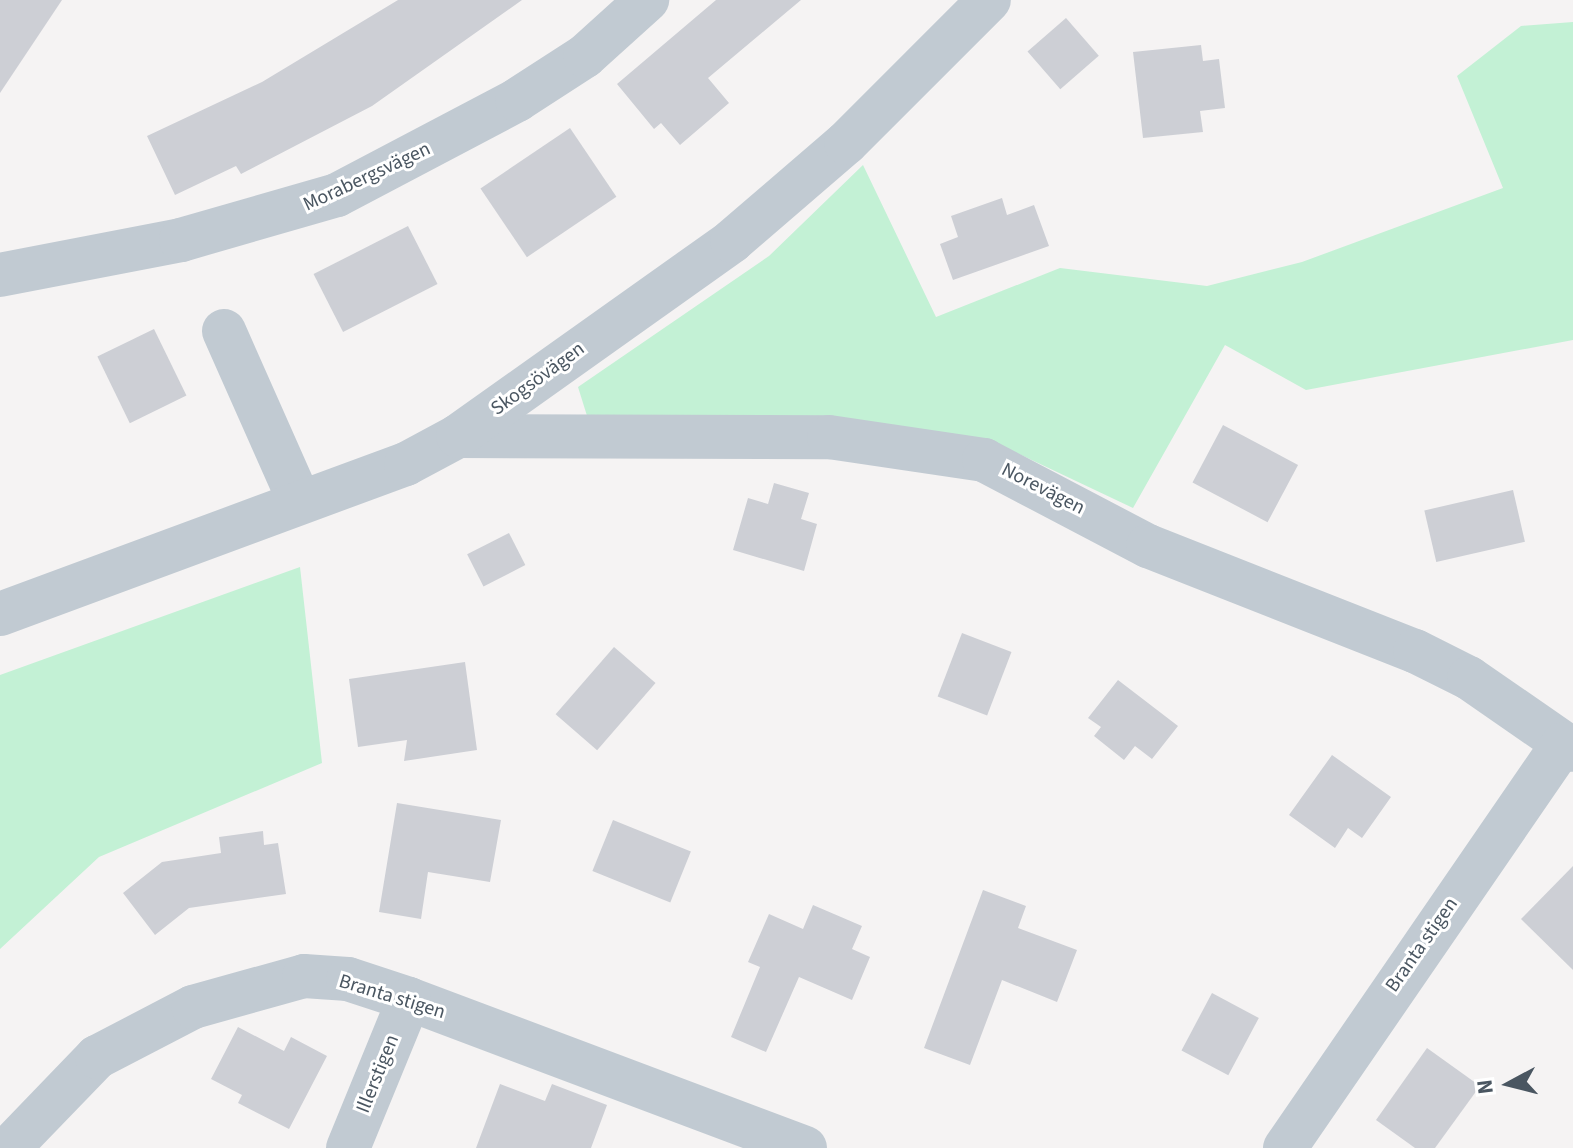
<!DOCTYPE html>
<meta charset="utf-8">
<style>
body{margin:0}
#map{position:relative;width:1573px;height:1148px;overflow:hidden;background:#f5f3f3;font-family:"Source Sans 3",sans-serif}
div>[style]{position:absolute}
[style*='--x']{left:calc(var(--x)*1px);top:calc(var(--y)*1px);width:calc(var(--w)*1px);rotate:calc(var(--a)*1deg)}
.green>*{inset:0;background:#c3f1d5}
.building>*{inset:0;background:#cdcfd5;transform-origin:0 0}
.street>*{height:44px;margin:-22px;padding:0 22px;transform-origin:22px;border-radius:22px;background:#c1cad2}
span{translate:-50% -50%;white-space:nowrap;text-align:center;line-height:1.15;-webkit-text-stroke:6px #fff;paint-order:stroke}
.street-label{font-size:20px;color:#4a5661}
.north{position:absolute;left:1469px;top:1044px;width:80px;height:80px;-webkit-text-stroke:6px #fff;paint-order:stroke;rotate:263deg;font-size:22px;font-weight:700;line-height:32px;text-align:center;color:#4a5661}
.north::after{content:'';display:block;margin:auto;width:28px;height:36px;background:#4a5661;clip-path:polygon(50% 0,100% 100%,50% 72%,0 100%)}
</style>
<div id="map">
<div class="green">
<div style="clip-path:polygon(1573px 22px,1573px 340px,1306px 390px,1225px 345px,1133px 508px,1019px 454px,588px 419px,578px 387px,769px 256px,863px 165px,936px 317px,1060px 268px,1207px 286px,1302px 262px,1503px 188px,1457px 76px,1521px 26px)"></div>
<div style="clip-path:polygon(300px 567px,322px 763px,99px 857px,0 949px,0 675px)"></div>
</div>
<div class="building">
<div style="clip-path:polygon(0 0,62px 0,0 93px)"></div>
<div style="clip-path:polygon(398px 0,522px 0,372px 106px,241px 174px,236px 166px,175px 195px,147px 136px,262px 82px)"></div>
<div style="clip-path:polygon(716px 0,801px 0,708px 78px,729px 103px,680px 145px,661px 123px,654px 129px,617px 84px)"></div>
<div style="left:1066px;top:18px;width:50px;height:51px;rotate:49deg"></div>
<div style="clip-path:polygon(1201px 45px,1203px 61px,1219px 59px,1225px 108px,1200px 111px,1203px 132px,1143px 138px,1133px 52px)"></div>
<div style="left:570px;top:128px;width:83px;height:108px;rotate:56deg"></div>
<div style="clip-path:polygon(1002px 198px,1007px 215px,1034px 205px,1049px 246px,953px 280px,940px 244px,958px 237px,951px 216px)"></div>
<div style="left:408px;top:226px;width:65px;height:106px;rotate:63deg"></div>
<div style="left:154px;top:329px;width:74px;height:63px;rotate:64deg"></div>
<div style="left:1223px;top:425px;width:85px;height:65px;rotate:28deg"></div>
<div style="clip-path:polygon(774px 483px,809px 493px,801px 519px,817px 524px,804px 571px,733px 550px,748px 498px,768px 504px)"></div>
<div style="left:1513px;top:490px;width:53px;height:91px;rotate:77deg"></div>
<div style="left:509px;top:533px;width:36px;height:47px;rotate:63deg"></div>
<div style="left:962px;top:633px;width:53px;height:68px;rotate:21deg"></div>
<div style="left:614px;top:647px;width:55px;height:89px;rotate:41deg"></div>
<div style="clip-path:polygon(465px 662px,477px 750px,404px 761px,407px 740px,358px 747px,349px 679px)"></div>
<div style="clip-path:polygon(1118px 680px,1178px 726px,1152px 759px,1135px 746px,1124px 760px,1094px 736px,1101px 727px,1088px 718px)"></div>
<div style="clip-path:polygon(1332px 755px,1391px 797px,1362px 838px,1348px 828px,1335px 848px,1289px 815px)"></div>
<div style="clip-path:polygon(397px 803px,501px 820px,490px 882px,428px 872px,421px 919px,379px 912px)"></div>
<div style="left:613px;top:820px;width:84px;height:55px;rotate:22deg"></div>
<div style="clip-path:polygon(263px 831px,264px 845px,278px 843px,286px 894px,189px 908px,155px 935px,123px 893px,162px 862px,221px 853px,219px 837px)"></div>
<div style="clip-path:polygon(1573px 866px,1573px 970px,1521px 919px)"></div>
<div style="clip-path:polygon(983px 890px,1026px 906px,1018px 928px,1077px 950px,1057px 1002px,1002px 980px,970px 1065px,924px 1048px)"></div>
<div style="clip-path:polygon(813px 905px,862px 926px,852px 949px,870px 957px,852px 1000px,799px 977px,766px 1052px,731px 1037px,760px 967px,748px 962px,769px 914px,803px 929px)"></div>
<div style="left:1212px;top:993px;width:53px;height:65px;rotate:28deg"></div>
<div style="clip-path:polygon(238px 1027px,284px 1051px,291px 1037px,327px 1056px,289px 1129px,238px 1103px,242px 1095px,211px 1079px)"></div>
<div style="clip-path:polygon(1427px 1048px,1480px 1086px,1435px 1148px,1415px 1148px,1376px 1120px)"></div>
<div style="clip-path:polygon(500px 1084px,545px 1101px,552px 1084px,607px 1105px,591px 1148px,476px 1148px)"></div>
</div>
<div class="street">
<div style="--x:0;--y:275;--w:184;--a:-10.9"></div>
<div style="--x:181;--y:240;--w:162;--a:-16.1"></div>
<div style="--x:337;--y:195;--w:204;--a:-27.8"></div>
<div style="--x:517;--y:100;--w:81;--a:-32.9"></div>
<div style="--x:585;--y:56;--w:84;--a:-42.1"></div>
<div style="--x:224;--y:331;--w:185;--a:66.1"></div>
<div style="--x:458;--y:436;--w:371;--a:0.2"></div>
<div style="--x:829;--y:437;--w:157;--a:8.4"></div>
<div style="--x:984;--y:460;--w:185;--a:27.7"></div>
<div style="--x:1148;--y:546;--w:287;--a:21.5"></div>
<div style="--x:1415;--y:651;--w:60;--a:26.6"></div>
<div style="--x:1469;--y:678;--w:126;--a:34.7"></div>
<div style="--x:0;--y:614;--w:433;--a:-20.3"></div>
<div style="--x:406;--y:464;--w:59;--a:-28.3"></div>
<div style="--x:458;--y:436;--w:336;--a:-35.4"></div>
<div style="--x:732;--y:241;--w:150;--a:-40.7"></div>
<div style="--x:846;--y:143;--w:202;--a:-45"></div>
<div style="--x:9;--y:1148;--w:127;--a:-46"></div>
<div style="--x:97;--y:1057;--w:108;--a:-27.5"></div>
<div style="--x:193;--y:1007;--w:115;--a:-15.6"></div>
<div style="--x:304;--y:976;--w:44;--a:3.9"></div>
<div style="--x:348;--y:979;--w:64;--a:18.2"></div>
<div style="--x:409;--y:999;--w:423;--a:20.6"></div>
<div style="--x:348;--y:1148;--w:161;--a:-67.7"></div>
<div style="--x:1285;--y:1148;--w:490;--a:-55.5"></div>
</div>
<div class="street-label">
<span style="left:367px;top:177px;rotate:-25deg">Morabergsvägen</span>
<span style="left:538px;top:379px;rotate:-36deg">Skogsövägen</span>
<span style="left:1043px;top:489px;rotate:27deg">Norevägen</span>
<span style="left:1422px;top:945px;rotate:-55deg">Branta stigen</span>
<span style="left:392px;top:997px;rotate:17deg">Branta stigen</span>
<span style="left:378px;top:1074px;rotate:-68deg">Illerstigen</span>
</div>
<div class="north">N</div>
</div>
